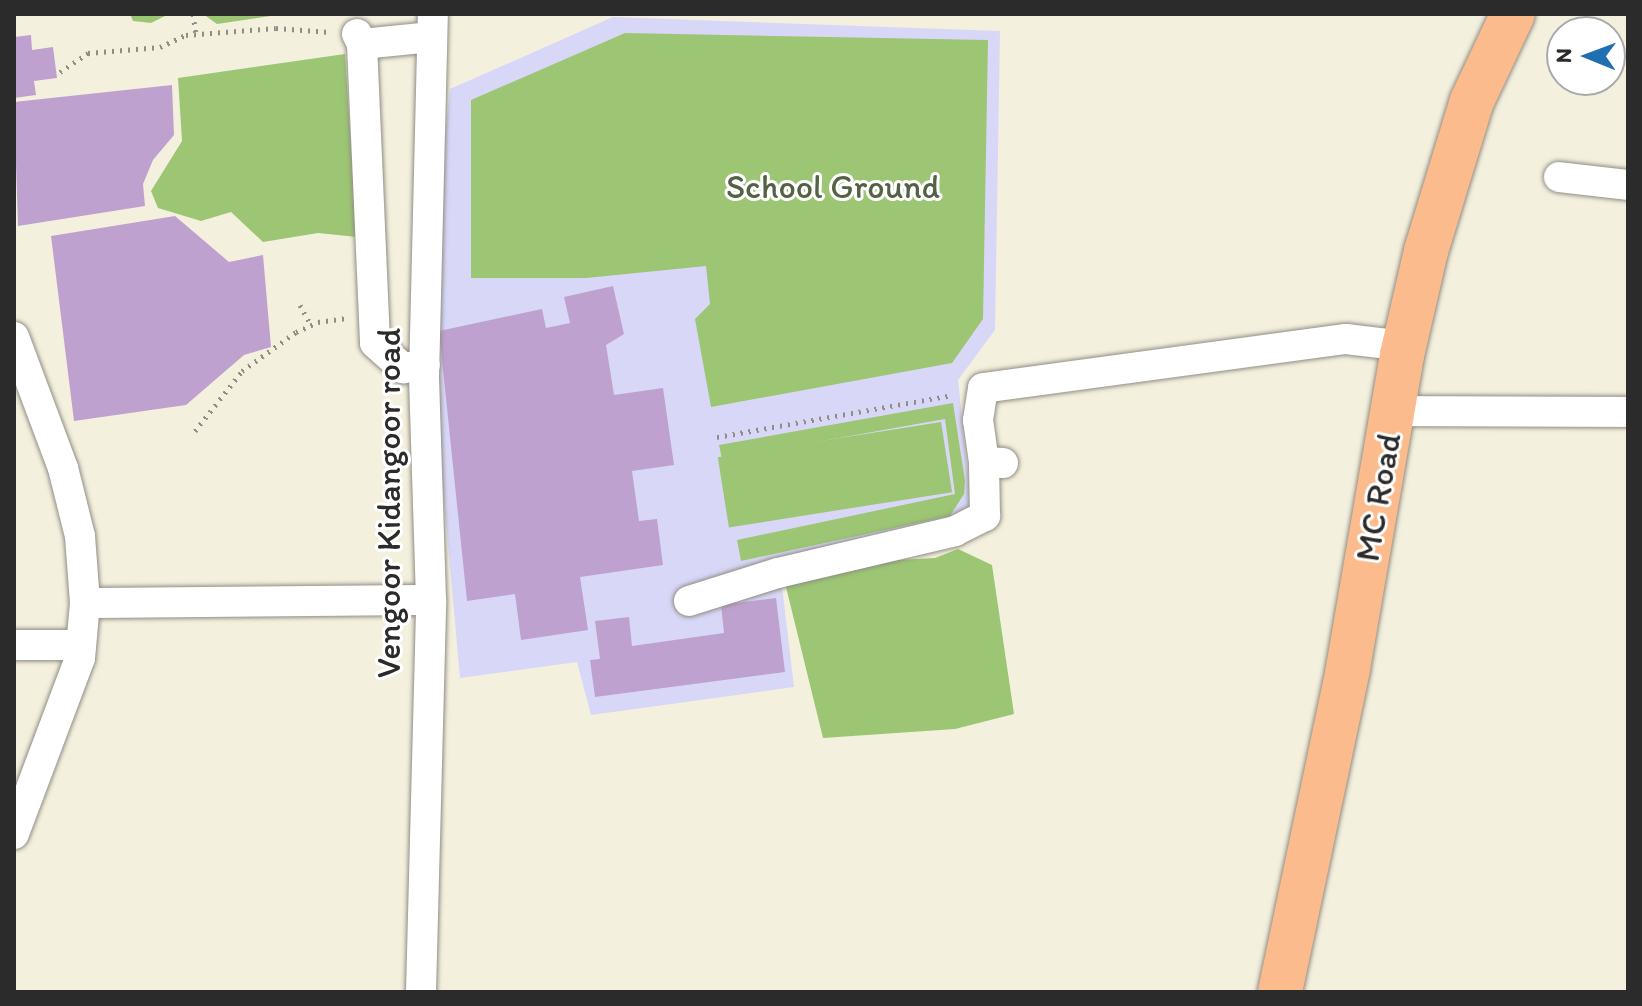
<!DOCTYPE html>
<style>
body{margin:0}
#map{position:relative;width:1642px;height:1006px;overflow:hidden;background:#f4f0de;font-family:Itim,sans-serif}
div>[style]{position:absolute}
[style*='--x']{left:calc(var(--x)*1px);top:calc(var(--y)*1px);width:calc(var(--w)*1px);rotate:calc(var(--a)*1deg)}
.built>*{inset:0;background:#d8d7f8}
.green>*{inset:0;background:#9cc673;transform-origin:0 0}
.building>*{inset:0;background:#bfa1d0}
.path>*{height:5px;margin-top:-2.5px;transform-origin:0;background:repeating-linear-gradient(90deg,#908e84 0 2px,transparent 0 8px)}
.roads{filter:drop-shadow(0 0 2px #908e84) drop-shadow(0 0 2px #908e84)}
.street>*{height:30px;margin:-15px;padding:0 15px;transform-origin:15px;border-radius:15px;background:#fff}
.primary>*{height:44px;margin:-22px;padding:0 22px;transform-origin:22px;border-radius:22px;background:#fbbb8c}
span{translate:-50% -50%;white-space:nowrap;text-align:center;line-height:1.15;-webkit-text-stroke:6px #fff;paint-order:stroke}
.park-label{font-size:34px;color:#536144}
.street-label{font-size:34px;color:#2b2b2b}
.frame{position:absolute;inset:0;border:16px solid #2b2b2b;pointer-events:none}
.north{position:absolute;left:1546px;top:16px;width:80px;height:80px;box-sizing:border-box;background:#fff;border:2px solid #aaa;border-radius:50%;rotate:271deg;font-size:22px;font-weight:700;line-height:32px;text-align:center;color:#2b2b2b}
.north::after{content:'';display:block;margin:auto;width:28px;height:36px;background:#1f6fb2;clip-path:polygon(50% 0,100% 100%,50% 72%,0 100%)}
</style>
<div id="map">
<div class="built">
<div style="clip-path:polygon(613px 17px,1000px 31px,995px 330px,958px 380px,972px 511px,782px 586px,794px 687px,591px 715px,577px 662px,460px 678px,427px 312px,450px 89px)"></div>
</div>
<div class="green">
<div style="clip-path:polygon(130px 14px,169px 14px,151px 23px,133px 21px)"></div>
<div style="clip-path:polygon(203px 14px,284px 14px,217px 24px)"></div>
<div style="clip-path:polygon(625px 33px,988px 40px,983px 319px,952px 363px,711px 407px,695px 319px,710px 304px,706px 266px,586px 278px,471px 278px,471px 100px)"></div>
<div style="clip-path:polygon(345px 54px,357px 237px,318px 233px,263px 242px,231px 212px,201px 221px,158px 208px,151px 191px,182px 141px,178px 78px)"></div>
<div style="clip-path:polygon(953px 403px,965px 481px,964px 494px,950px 516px,741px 561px,737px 540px,955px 494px,945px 419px,722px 459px,719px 445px)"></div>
<div style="left:941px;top:422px;width:71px;height:226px;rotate:81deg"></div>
<div style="clip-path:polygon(958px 549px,992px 565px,1014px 714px,955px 729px,823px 738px,785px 583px,897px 560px,935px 558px)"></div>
</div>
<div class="building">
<div style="clip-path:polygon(31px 35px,32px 50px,53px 47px,57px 78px,34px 81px,36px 95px,14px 98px,14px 37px)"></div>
<div style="clip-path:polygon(172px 85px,174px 135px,153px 160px,143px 184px,145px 206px,18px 226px,14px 102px)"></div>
<div style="clip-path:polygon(175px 216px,229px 262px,263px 255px,271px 347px,244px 355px,186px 405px,74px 421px,51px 236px)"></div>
<div style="clip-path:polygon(613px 286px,624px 334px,606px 345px,614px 395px,663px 388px,674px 465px,632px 471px,639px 521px,657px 519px,663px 565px,580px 577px,588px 630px,521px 640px,515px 594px,467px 601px,439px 331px,542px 309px,546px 328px,570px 323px,564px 297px)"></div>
<div style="clip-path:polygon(776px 598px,785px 672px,595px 697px,590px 660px,600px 659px,595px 621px,629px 617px,632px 646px,724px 633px,721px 605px)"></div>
</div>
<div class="path">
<div style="--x:193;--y:14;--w:21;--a:82"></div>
<div style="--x:60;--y:72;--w:34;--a:-34"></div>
<div style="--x:88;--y:53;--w:72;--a:-4.8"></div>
<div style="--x:160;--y:47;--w:29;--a:-25"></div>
<div style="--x:186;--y:35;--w:90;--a:-4.4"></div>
<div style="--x:276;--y:28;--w:54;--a:4.2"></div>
<div style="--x:300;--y:305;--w:23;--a:61"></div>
<div style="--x:195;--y:431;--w:76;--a:-51.9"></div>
<div style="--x:242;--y:371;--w:67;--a:-35.8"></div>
<div style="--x:296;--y:332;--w:24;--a:-24"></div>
<div style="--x:318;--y:322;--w:29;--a:-8"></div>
<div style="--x:717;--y:437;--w:239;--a:-10.1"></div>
</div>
<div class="roads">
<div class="street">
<div style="--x:357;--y:34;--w:11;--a:63"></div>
<div style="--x:362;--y:44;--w:70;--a:-5.7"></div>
<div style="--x:362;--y:44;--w:299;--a:87.5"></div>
<div style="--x:375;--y:343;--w:38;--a:42"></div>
<div style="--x:403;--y:368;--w:22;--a:-8"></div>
<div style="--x:1559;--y:177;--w:69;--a:6.6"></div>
<div style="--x:14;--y:337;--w:140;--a:69.5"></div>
<div style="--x:63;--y:468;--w:70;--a:76"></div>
<div style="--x:80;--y:536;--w:67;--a:85.7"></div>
<div style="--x:85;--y:603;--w:55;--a:95.2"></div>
<div style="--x:80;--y:658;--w:188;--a:110.6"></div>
<div style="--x:1392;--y:411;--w:236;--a:0.2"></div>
<div style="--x:1003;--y:463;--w:19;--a:-177"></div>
<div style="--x:984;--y:462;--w:42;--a:-98.1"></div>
<div style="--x:978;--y:420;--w:32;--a:-81"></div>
<div style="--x:983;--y:388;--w:366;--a:-7.7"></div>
<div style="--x:1346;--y:339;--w:58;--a:6.9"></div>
<div style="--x:689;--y:601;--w:93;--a:-17.5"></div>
<div style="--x:778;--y:573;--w:182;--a:-13.3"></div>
<div style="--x:955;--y:531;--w:34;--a:-27"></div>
<div style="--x:985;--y:516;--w:54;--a:-91.1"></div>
<div style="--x:85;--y:603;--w:346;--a:-0.5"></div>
<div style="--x:14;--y:645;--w:67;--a:0"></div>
<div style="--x:421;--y:992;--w:392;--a:-88.5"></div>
<div style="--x:431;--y:600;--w:223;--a:-91.8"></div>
<div style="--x:424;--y:377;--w:363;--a:-88.6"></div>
</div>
<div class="primary">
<div style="--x:1280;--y:992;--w:331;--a:-78.1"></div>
<div style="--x:1348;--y:668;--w:318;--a:-80.2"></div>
<div style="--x:1402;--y:355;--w:107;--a:-77"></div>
<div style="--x:1426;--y:251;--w:157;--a:-73"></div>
<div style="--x:1472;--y:101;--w:96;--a:-64.8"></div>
</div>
</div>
<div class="park-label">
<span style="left:833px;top:187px">School Ground</span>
</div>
<div class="street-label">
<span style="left:1378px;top:497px;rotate:-80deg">MC Road</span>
<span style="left:389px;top:503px;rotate:-90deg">Vengoor Kidangoor road</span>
</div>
<div class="frame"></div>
<div class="north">N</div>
</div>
